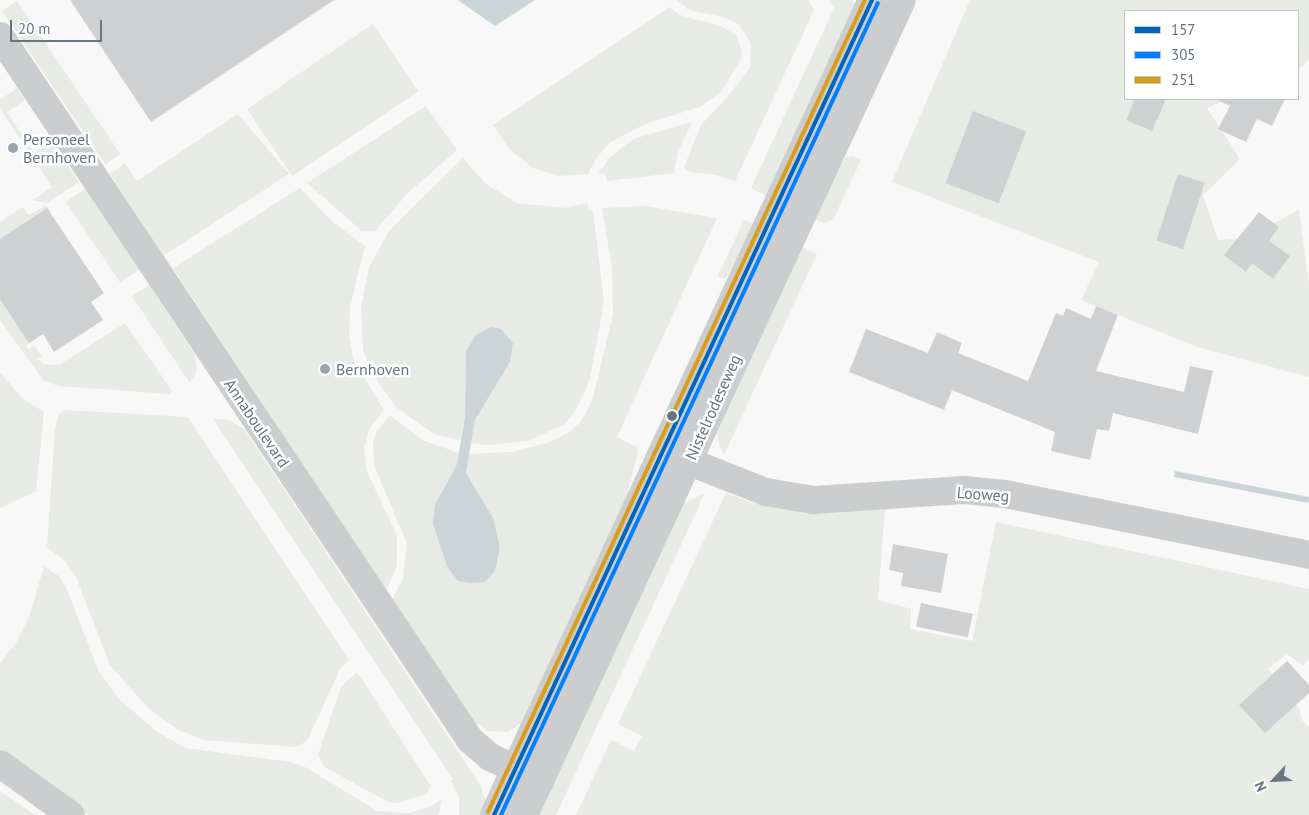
<!DOCTYPE html>
<style>
body{margin:0}
#map{position:relative;width:1309px;height:815px;overflow:hidden;background:#f8f8f8;font-family:"PT Sans",sans-serif}
div>[style]{position:absolute}
[style*='--x']{left:calc(var(--x)*1px);top:calc(var(--y)*1px);width:calc(var(--w)*1px);rotate:calc(var(--a)*1deg)}
.green>*{inset:0;background:#e8eae6;transform-origin:0 0}
.water>*{inset:0;background:#cbd4d6;transform-origin:0 0}
.building>*{inset:0;background:#cfd0d1;transform-origin:0 0}
.minor>*{height:28px;margin:-14px;padding:0 14px;transform-origin:14px;border-radius:14px;background:#cbcdce}
.bus-1>*{height:4px;margin:-2px;padding:0 2px;transform-origin:2px;border-radius:2px;background:#0065bd}
.bus-2>*{height:4px;margin:-2px;padding:0 2px;transform-origin:2px;border-radius:2px;background:#0080ff}
.bus-3>*{height:4px;margin:-2px;padding:0 2px;transform-origin:2px;border-radius:2px;background:#da9d1a}
.dots>*{width:14px;height:14px;translate:-50% -50%;box-sizing:border-box;border:2px solid #fff;border-radius:50%}
span{translate:-50% -50%;white-space:nowrap;text-align:center;line-height:1.15;-webkit-text-stroke:5px #fff;paint-order:stroke}
.poi-label{font-size:16px;color:#667781}
.left{translate:0 -50%;text-align:left}
.street-label{font-size:16px;color:#667781}
.legend{position:absolute;left:1124px;top:10px;width:175px;height:90px;box-sizing:border-box;background:#fff;border:1px solid #c2c9cd;margin:0;padding:6px 9px;list-style:none;font-size:15px;color:#667781}
.legend li{display:flex;align-items:center;gap:10px;height:25px}
.legend b{width:25px;border:1px solid #c2c9cd}
.north{position:absolute;left:1249px;top:755px;width:50px;height:50px;-webkit-text-stroke:4px #fff;paint-order:stroke;rotate:245deg;font-size:14px;font-weight:700;line-height:20px;text-align:center;color:#667781}
.north::after{content:'';display:block;margin:auto;width:18px;height:22px;background:#667781;clip-path:polygon(50% 0,100% 100%,50% 72%,0 100%)}
.scale{position:absolute;left:10px;top:20px;width:92px;height:22px;box-sizing:border-box;border:2px solid #667781;border-top:0;padding-left:6px;font-size:15px;line-height:18px;white-space:nowrap;color:#667781;-webkit-text-stroke:4px #fff;paint-order:stroke}
</style>
<div id="map">
<div class="green">
<div style="clip-path:polygon(677px 0,808px 0,814px 10px,735px 181px,716px 175px,689px 172px,684px 167px,701px 125px,729px 95px,750px 67px,751px 43px,738px 24px,727px 18px,689px 10px)"></div>
<div style="clip-path:polygon(829px 0,852px 0,858px 9px,770px 198px,751px 188px,834px 8px)"></div>
<div style="clip-path:polygon(970px 0,1309px 0,1309px 60px,1298px 70px,1298px 11px,1125px 11px,1125px 99px,1227px 99px,1207px 108px,1240px 159px,1203px 195px,1218px 240px,1245px 238px,1299px 210px,1309px 284px,1309px 377px,1197px 347px,1081px 300px,1099px 262px,892px 182px)"></div>
<div style="left:17px;top:1px;width:185px;height:18px;rotate:56deg"></div>
<div style="clip-path:polygon(670px 7px,679px 15px,721px 26px,736px 35px,742px 51px,741px 59px,722px 91px,700px 107px,647px 123px,611px 142px,597px 157px,588px 174px,558px 176px,546px 172px,533px 168px,510px 150px,493px 125px)"></div>
<div style="left:373px;top:24px;width:81px;height:152px;rotate:56deg"></div>
<div style="clip-path:polygon(17px 88px,25px 100px,7px 112px,34px 153px,52px 141px,79px 182px,47px 203px,33px 200px,52px 187px,0 109px,0 100px)"></div>
<div style="clip-path:polygon(426px 106px,457px 150px,406px 195px,375px 231px,362px 231px,307px 183px)"></div>
<div style="clip-path:polygon(238px 114px,289px 174px,163px 256px,110px 174px,125px 163px,137px 181px)"></div>
<div style="clip-path:polygon(692px 122px,678px 152px,674px 173px,607px 181px,605px 173px,598px 174px,610px 157px,633px 139px)"></div>
<div style="clip-path:polygon(853px 156px,861px 160px,833px 220px,823px 223px,810px 217px,846px 157px)"></div>
<div style="clip-path:polygon(463px 158px,486px 184px,517px 203px,564px 208px,587px 203px,589px 210px,593px 210px,604px 302px,590px 379px,576px 410px,565px 424px,528px 441px,487px 445px,471px 443px,475px 420px,510px 362px,513px 343px,466px 351px,465px 416px,460px 440px,434px 434px,396px 407px,370px 370px,363px 349px,361px 307px,369px 267px,389px 231px)"></div>
<div style="clip-path:polygon(300px 188px,333px 222px,365px 246px,350px 307px,349px 336px,354px 361px,384px 410px,369px 429px,364px 449px,367px 472px,397px 535px,397px 565px,386px 591px,173px 268px)"></div>
<div style="left:85px;top:189px;width:97px;height:23px;rotate:56deg"></div>
<div style="clip-path:polygon(46px 205px,51px 212px,0 245px,0 222px,23px 207px,29px 215px)"></div>
<div style="clip-path:polygon(646px 206px,717px 218px,617px 437px,637px 447px,638px 452px,621px 518px,525px 721px,508px 732px,488px 731px,472px 720px,392px 601px,403px 578px,407px 544px,374px 465px,373px 443px,377px 431px,390px 415px,422px 440px,459px 453px,457px 464px,445px 486px,466px 473px,469px 454px,512px 452px,550px 442px,571px 431px,581px 421px,592px 401px,613px 315px,612px 268px,602px 208px)"></div>
<div style="clip-path:polygon(744px 220px,757px 226px,725px 279px,718px 276px)"></div>
<div style="clip-path:polygon(798px 245px,817px 254px,724px 455px,718px 441px,717px 425px)"></div>
<div style="clip-path:polygon(149px 285px,195px 355px,197px 370px,190px 383px,132px 296px)"></div>
<div style="clip-path:polygon(0 287px,35px 339px,26px 346px,29px 349px,34px 345px,42px 356px,38px 359px,43px 364px,59px 365px,125px 323px,172px 391px,169px 394px,59px 386px,44px 381px,0 320px)"></div>
<div style="clip-path:polygon(0 372px,21px 397px,44px 412px,36px 491px,0 508px)"></div>
<div style="clip-path:polygon(65px 410px,188px 417px,349px 660px,340px 669px,308px 739px,302px 744px,296px 747px,204px 740px,178px 730px,148px 708px,110px 665px,76px 577px,65px 561px,47px 547px,55px 428px,59px 414px)"></div>
<div style="clip-path:polygon(213px 419px,229px 420px,244px 429px,480px 785px,486px 801px,483px 815px,459px 815px,459px 797px,451px 781px,453px 779px)"></div>
<div style="clip-path:polygon(705px 493px,556px 815px,536px 815px,683px 504px)"></div>
<div style="clip-path:polygon(726px 493px,752px 503px,821px 512px,885px 509px,878px 600px,911px 609px,910px 629px,972px 641px,996px 522px,1309px 589px,1309px 660px,1303px 665px,1287px 654px,1268px 669px,1300px 710px,1302px 720px,1309px 727px,1309px 815px,576px 815px,611px 740px,634px 751px,642px 736px,618px 724px)"></div>
<div style="clip-path:polygon(44px 566px,60px 577px,68px 592px,98px 670px,118px 698px,156px 731px,185px 748px,290px 762px,307px 768px,377px 811px,409px 813px,430px 807px,442px 799px,439px 815px,89px 815px,0 753px,0 663px,16px 643px,30px 615px)"></div>
<div style="clip-path:polygon(357px 672px,431px 786px,427px 794px,396px 803px,386px 801px,323px 766px,318px 755px,341px 687px)"></div>
<div style="clip-path:polygon(0 791px,35px 815px,0 815px)"></div>
</div>
<div class="water">
<div style="clip-path:polygon(458px 0,535px 0,495px 26px)"></div>
<div style="clip-path:polygon(491px 327px,501px 329px,513px 343px,510px 362px,475px 420px,466px 473px,493px 518px,500px 547px,495px 571px,485px 582px,471px 583px,458px 581px,447px 566px,433px 524px,435px 505px,457px 464px,465px 416px,466px 351px,476px 335px)"></div>
<div style="left:1175px;top:471px;width:137px;height:6px;rotate:11deg"></div>
</div>
<div class="building">
<div style="clip-path:polygon(70px 0,334px 0,151px 122px)"></div>
<div style="clip-path:polygon(1135px 99px,1166px 99px,1152px 131px,1126px 120px)"></div>
<div style="clip-path:polygon(1215px 99px,1285px 99px,1272px 126px,1257px 119px,1246px 142px,1218px 129px,1230px 106px)"></div>
<div style="left:973px;top:111px;width:57px;height:77px;rotate:21deg"></div>
<div style="left:1178px;top:174px;width:28px;height:70px;rotate:18deg"></div>
<div style="clip-path:polygon(47px 208px,104px 293px,91px 302px,103px 320px,54px 352px,43px 334px,29px 343px,0 299px,0 239px)"></div>
<div style="clip-path:polygon(1259px 212px,1279px 227px,1269px 241px,1290px 256px,1273px 279px,1252px 263px,1246px 272px,1224px 255px)"></div>
<div style="clip-path:polygon(1096px 306px,1118px 315px,1096px 371px,1184px 392px,1190px 366px,1213px 371px,1198px 434px,1113px 413px,1109px 431px,1097px 429px,1090px 460px,1051px 451px,1055px 432px,952px 390px,944px 410px,849px 372px,866px 329px,928px 353px,937px 332px,962px 343px,958px 353px,1028px 381px,1056px 313px,1063px 316px,1066px 308px,1091px 319px)"></div>
<div style="clip-path:polygon(893px 544px,948px 554px,941px 593px,901px 586px,903px 573px,889px 570px)"></div>
<div style="left:921px;top:603px;width:53px;height:24px;rotate:12deg"></div>
<div style="clip-path:polygon(1287px 661px,1309px 685px,1309px 693px,1265px 733px,1239px 705px)"></div>
</div>
<div class="minor">
<div style="--x:0;--y:36;--w:846;--a:56.27"></div>
<div style="--x:470;--y:740;--w:26;--a:40"></div>
<div style="--x:490;--y:757;--w:56;--a:25.2"></div>
<div style="--x:672;--y:455;--w:101;--a:21.5"></div>
<div style="--x:766;--y:492;--w:49;--a:9.5"></div>
<div style="--x:814;--y:500;--w:150;--a:-3.8"></div>
<div style="--x:964;--y:490;--w:41;--a:5.6"></div>
<div style="--x:1005;--y:494;--w:310;--a:11.3"></div>
<div style="--x:0;--y:764;--w:87;--a:35.7"></div>
<div style="--x:494;--y:815;--w:898;--a:-65.12"></div>
<div style="--x:524;--y:815;--w:898;--a:-65.12"></div>
</div>
<div class="bus-1">
<div style="--x:494;--y:815;--w:898;--a:-65.12"></div>
</div>
<div class="bus-2">
<div style="--x:501;--y:815;--w:895;--a:-65.1"></div>
</div>
<div class="bus-3">
<div style="--x:488;--y:812;--w:895;--a:-65.1"></div>
</div>
<div class="dots">
<div style="left:13px;top:148px;background:#99a4ab"></div>
<div style="left:325px;top:369px;background:#99a4ab"></div>
<div style="left:672px;top:416px;background:#667781"></div>
</div>
<div class="poi-label">
<span class="left" style="left:23px;top:148px">Personeel<br>Bernhoven</span>
<span class="left" style="left:336px;top:369px">Bernhoven</span>
</div>
<div class="street-label">
<span style="left:713px;top:407px;rotate:-66deg">Nistelrodeseweg</span>
<span style="left:257px;top:423px;rotate:56deg">Annaboulevard</span>
<span style="left:983px;top:494px;rotate:4deg">Looweg</span>
</div>
<ul class="legend">
<li><b style="height:6px;background:#0065bd"></b>157</li>
<li><b style="height:6px;background:#0080ff"></b>305</li>
<li><b style="height:6px;background:#da9d1a"></b>251</li>
</ul>
<div class="north">N</div>
<div class="scale">20 m</div>
</div>
